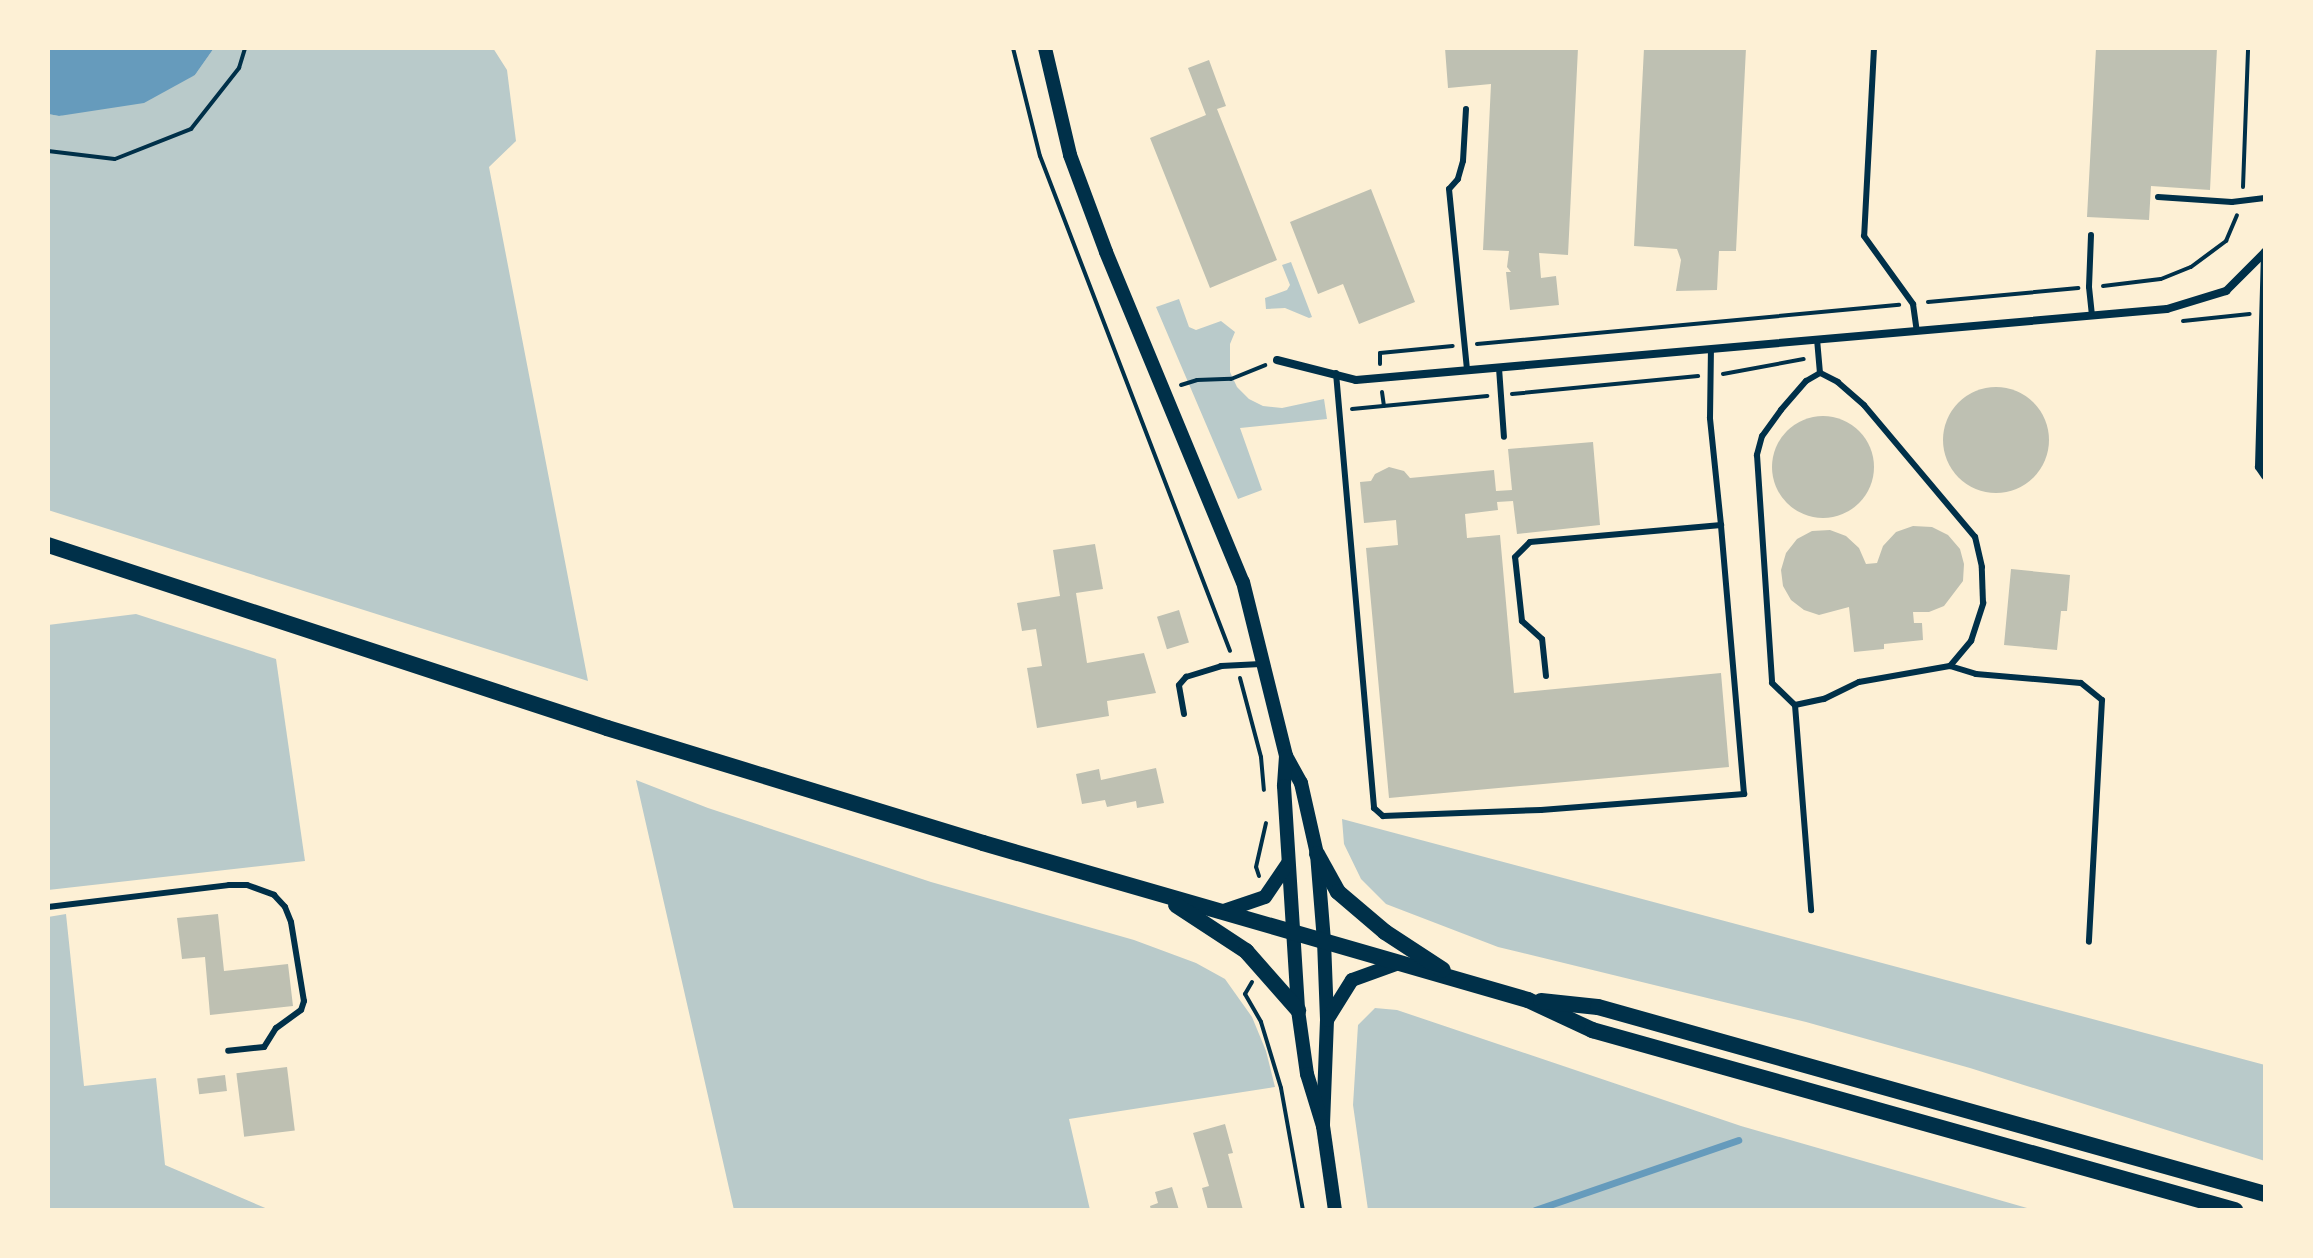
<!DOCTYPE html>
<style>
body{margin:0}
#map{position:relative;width:2313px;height:1258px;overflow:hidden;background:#fdf0d5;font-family:"DejaVu Sans",sans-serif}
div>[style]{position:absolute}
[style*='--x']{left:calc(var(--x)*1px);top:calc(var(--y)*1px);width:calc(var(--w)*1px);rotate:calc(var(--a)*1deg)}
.green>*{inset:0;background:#b9caca}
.water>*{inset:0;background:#669bbc}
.stream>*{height:7px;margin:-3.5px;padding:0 3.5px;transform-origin:3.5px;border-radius:3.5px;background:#669bbc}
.building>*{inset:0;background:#bec0b2;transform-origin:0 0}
.round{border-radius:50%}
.path>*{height:4px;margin:-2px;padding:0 2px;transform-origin:2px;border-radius:2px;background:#003049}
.service>*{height:6px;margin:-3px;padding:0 3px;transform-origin:3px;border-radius:3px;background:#003049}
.minor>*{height:8px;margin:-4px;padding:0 4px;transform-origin:4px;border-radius:4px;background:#003049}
.tertiary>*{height:14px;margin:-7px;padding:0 7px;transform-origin:7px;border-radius:7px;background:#003049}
.secondary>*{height:16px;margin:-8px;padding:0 8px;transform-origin:8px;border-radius:8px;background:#003049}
span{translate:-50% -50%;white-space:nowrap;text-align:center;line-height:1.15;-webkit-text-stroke:6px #fdf0d5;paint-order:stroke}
.frame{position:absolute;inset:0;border:50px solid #fdf0d5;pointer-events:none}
</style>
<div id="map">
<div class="green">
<div style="clip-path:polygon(214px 48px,493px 48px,507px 70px,516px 141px,489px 167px,588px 681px,48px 510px,48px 114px,59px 116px,195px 75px)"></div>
<div style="clip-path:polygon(1291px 262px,1312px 317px,1309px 318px,1285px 308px,1266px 309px,1265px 298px,1287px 290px,1290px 285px,1282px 265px)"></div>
<div style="clip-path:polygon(1179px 299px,1189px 327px,1196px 330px,1221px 321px,1235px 332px,1230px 344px,1230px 372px,1237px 387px,1249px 399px,1263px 406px,1282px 408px,1324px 399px,1327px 419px,1240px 428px,1262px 490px,1238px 499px,1156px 307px)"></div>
<div style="clip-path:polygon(136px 614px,276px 659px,305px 861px,48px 890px,48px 625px)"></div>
<div style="clip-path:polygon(636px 780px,708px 808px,931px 882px,1134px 940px,1196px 963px,1225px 979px,1252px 1017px,1266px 1051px,1275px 1087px,1069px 1119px,1090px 1210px,734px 1210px)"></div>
<div style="clip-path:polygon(1342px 819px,2265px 1065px,2265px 1161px,1970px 1068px,1806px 1022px,1498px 947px,1386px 904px,1361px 879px,1344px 844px)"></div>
<div style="clip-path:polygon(66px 914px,84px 1086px,156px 1078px,165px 1165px,270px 1210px,48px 1210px,48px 917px)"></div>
<div style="clip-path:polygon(1375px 1008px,1397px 1010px,1741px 1126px,2034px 1210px,1368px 1210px,1353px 1105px,1358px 1025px)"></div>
</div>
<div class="water">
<div style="clip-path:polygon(48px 48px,214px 48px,195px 75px,144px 103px,59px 116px,48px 114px)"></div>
</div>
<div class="stream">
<div style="--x:1535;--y:1210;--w:215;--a:-19"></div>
</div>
<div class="building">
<div style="clip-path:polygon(1445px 48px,1578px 48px,1568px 255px,1539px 253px,1541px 278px,1556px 276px,1559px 305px,1510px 310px,1506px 272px,1511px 272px,1507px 267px,1509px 251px,1483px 250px,1491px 84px,1448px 88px)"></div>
<div style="clip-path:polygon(1644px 48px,1746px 48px,1736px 251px,1719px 251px,1717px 290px,1676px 291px,1681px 260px,1677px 249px,1634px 246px)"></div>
<div style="clip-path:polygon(2096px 48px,2217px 48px,2210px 190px,2151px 186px,2149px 220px,2087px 217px)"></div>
<div style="clip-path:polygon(1209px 60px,1226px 106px,1217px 109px,1277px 260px,1210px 288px,1150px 138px,1206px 115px,1188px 68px)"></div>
<div style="clip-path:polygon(1371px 189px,1415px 302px,1359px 324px,1343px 284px,1318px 294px,1290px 222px)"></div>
<div class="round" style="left:1943px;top:387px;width:106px;height:106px"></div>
<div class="round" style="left:1772px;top:416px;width:102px;height:102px"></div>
<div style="clip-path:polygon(1593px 442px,1600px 525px,1517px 534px,1513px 501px,1497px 502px,1498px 510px,1465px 514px,1467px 538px,1500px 535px,1514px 693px,1721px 673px,1729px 767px,1389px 798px,1366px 548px,1398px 545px,1396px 520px,1364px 523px,1360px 482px,1371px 481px,1375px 474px,1389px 467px,1404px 471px,1410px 478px,1494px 470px,1496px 491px,1512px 490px,1508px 449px)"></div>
<div style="clip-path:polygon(1913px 526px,1932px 527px,1948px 535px,1960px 549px,1964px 564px,1963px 581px,1944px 606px,1929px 612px,1913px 612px,1914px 623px,1922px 623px,1923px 640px,1884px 644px,1884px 649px,1854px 652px,1849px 607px,1819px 615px,1804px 610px,1791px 600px,1783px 586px,1781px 570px,1786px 553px,1797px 539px,1812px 531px,1830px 530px,1846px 536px,1859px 548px,1866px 564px,1877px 563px,1883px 546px,1896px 532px)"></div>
<div style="clip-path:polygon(1095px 544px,1103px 589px,1076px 593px,1087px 663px,1144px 653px,1156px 693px,1107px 701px,1109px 716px,1037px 728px,1027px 668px,1042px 666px,1036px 629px,1022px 631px,1017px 603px,1060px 596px,1053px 550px)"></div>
<div style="clip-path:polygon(2011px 569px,2070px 575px,2067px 611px,2061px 611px,2057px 650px,2004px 645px)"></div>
<div style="left:1179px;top:610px;width:34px;height:23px;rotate:73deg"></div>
<div style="clip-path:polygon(1156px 768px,1164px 803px,1137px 808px,1136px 801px,1107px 807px,1105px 800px,1082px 804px,1076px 774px,1099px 769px,1101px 780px)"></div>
<div style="clip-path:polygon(218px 914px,224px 971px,288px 964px,293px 1006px,210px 1015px,205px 957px,182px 959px,177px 918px)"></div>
<div style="left:287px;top:1067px;width:64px;height:51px;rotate:83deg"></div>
<div style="left:225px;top:1075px;width:16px;height:28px;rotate:83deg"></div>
<div style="clip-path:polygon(1225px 1124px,1233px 1153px,1228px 1154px,1243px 1210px,1208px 1210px,1202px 1188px,1209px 1186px,1193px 1133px)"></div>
<div style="clip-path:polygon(1172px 1187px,1179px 1210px,1151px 1210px,1150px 1206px,1158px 1203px,1155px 1192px)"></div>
</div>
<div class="path">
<div style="--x:1013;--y:48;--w:111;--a:76"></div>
<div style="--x:1040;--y:156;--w:530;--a:69"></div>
<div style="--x:48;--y:151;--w:67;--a:6.8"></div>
<div style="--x:115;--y:159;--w:82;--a:-21.5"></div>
<div style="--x:191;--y:129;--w:78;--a:-51.8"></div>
<div style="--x:239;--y:68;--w:21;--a:-73"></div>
<div style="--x:2243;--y:187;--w:139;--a:-87.9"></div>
<div style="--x:2103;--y:286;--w:58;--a:-6.9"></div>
<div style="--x:2161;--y:279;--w:32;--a:-22"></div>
<div style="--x:2191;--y:267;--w:44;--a:-36.6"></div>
<div style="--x:2226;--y:241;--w:28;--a:-67"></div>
<div style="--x:1928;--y:302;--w:151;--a:-5.3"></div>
<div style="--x:2183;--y:321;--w:67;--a:-6"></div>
<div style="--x:1477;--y:344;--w:424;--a:-5.3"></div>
<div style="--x:1380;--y:364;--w:11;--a:-90"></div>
<div style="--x:1380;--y:353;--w:73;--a:-5.5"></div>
<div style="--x:1723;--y:374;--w:82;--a:-10.5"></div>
<div style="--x:1181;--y:385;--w:17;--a:-17"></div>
<div style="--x:1197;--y:380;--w:34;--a:-2"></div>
<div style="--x:1231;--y:379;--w:37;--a:-22"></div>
<div style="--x:1382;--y:392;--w:14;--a:82"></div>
<div style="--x:1512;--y:394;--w:187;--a:-5.5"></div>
<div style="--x:1352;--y:409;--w:136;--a:-5.5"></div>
<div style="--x:1240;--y:678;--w:82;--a:75.1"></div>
<div style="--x:1261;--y:757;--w:33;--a:85"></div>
<div style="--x:1259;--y:876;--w:9;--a:-108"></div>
<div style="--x:1256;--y:867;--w:45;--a:-77.2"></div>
<div style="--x:1252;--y:982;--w:14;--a:120"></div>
<div style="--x:1245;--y:994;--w:32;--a:60"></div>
<div style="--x:1261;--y:1022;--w:69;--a:73.1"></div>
<div style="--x:1281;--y:1088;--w:124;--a:79.8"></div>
</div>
<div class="service">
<div style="--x:1874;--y:48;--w:188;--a:93"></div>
<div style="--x:1864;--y:236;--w:84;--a:54.2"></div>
<div style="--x:1913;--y:304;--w:27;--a:82"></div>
<div style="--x:1466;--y:109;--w:52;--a:93.3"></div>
<div style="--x:1463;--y:161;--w:19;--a:106"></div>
<div style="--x:1458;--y:179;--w:13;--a:132"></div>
<div style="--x:1449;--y:189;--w:182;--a:84.3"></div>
<div style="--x:2158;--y:197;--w:74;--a:3.9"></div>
<div style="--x:2232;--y:202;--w:33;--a:-7"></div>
<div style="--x:2091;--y:235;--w:52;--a:92.2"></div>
<div style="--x:2089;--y:287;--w:28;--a:84"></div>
<div style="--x:1817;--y:339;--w:34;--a:85"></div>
<div style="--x:1820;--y:373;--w:16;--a:150"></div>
<div style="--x:1806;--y:381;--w:38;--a:131"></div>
<div style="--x:1781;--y:410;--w:32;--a:126"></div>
<div style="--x:1762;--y:436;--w:20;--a:105"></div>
<div style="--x:1757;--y:455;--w:228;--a:86.2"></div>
<div style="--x:1772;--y:683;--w:32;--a:44"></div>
<div style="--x:1795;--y:705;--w:30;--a:-12"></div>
<div style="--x:1824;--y:699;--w:39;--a:-26"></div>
<div style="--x:1859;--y:682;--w:92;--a:-10"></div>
<div style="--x:1950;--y:666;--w:33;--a:-50"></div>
<div style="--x:1971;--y:641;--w:40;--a:-72"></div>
<div style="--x:1983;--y:603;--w:36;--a:-92"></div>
<div style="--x:1982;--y:567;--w:31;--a:-103"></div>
<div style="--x:1975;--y:537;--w:172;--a:-130.1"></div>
<div style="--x:1864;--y:405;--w:35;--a:-139"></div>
<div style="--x:1838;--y:382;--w:20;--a:-153"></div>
<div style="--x:1499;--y:368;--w:69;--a:85.9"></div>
<div style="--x:1336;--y:373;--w:437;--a:85"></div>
<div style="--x:1374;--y:808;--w:12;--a:42"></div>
<div style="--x:1383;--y:816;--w:158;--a:-2.2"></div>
<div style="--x:1541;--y:810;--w:204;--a:-4.5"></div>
<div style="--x:1744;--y:794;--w:270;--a:-94.9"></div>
<div style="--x:1950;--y:666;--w:27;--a:17"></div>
<div style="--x:1976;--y:674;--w:105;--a:4.9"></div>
<div style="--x:2081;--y:683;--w:27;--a:39"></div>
<div style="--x:2102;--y:700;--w:242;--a:93.1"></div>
<div style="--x:1546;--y:676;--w:37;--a:-96"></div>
<div style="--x:1542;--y:639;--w:27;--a:-138"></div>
<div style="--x:1522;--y:621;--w:64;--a:-96.2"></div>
<div style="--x:1515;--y:557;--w:21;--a:-45"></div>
<div style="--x:1530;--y:542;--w:192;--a:-5.1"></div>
<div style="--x:1721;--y:525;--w:108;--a:-95.9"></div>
<div style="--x:1710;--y:418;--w:69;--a:-89.2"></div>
<div style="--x:1795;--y:705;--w:206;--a:85.5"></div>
<div style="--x:1184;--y:714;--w:29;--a:-100"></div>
<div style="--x:1179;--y:685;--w:11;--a:-49"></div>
<div style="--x:1186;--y:677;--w:37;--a:-17"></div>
<div style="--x:1221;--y:666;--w:40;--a:-2.9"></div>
<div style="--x:48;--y:907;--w:182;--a:-6.9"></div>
<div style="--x:229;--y:885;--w:18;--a:0"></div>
<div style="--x:247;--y:885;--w:29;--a:20"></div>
<div style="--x:274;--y:895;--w:16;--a:47"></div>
<div style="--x:285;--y:907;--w:16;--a:68"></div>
<div style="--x:291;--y:922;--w:80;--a:80.7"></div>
<div style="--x:304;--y:1001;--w:9;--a:108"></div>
<div style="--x:301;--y:1010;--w:31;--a:144"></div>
<div style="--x:276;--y:1028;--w:22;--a:122"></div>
<div style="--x:264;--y:1047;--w:36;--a:174"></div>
</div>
<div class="minor">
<div style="--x:2265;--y:252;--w:215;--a:91.6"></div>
<div style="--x:2259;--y:467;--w:11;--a:56"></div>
<div style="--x:1277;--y:360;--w:81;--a:14.2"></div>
<div style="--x:1356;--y:380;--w:814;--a:-5"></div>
<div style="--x:2167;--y:309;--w:62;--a:-17"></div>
<div style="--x:2226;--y:291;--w:55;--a:-45"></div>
</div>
<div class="tertiary">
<div style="--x:1045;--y:48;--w:110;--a:76.8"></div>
<div style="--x:1070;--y:155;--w:103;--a:69.6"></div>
<div style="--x:1106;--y:252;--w:357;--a:67.5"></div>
<div style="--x:1243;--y:582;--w:179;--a:76.1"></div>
<div style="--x:1286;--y:756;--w:31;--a:61"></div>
<div style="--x:1301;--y:783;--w:73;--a:77.3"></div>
<div style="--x:1317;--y:854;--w:87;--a:85.4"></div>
<div style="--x:1324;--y:941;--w:79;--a:87.8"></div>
<div style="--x:1327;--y:1020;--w:106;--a:92.2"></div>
<div style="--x:1286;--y:756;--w:30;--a:94"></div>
<div style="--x:1284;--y:786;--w:224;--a:86.4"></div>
<div style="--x:1298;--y:1010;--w:65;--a:82"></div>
<div style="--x:1307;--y:1074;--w:54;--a:72.9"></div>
<div style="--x:1323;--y:1126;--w:85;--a:81.9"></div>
<div style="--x:1221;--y:912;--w:46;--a:-18.8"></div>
<div style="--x:1265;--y:897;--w:41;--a:-55.9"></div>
<div style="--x:1327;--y:1020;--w:47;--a:-58"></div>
<div style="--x:1352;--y:980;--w:50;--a:-19.9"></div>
</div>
<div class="secondary">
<div style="--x:48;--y:545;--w:588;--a:18.13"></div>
<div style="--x:607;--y:728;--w:393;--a:17"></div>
<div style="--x:983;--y:843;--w:567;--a:16.07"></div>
<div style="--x:1528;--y:1000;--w:71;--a:25.1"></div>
<div style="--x:1592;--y:1030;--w:668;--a:15.64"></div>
<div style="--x:1317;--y:854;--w:43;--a:61.1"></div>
<div style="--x:1338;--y:892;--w:62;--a:40.4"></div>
<div style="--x:1385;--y:932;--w:69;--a:33.2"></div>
<div style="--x:1176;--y:905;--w:84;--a:33.3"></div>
<div style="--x:1246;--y:951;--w:79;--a:48.6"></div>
<div style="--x:1541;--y:1001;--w:57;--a:6"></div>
<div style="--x:1598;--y:1007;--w:693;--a:15.66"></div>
</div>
<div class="frame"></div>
</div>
